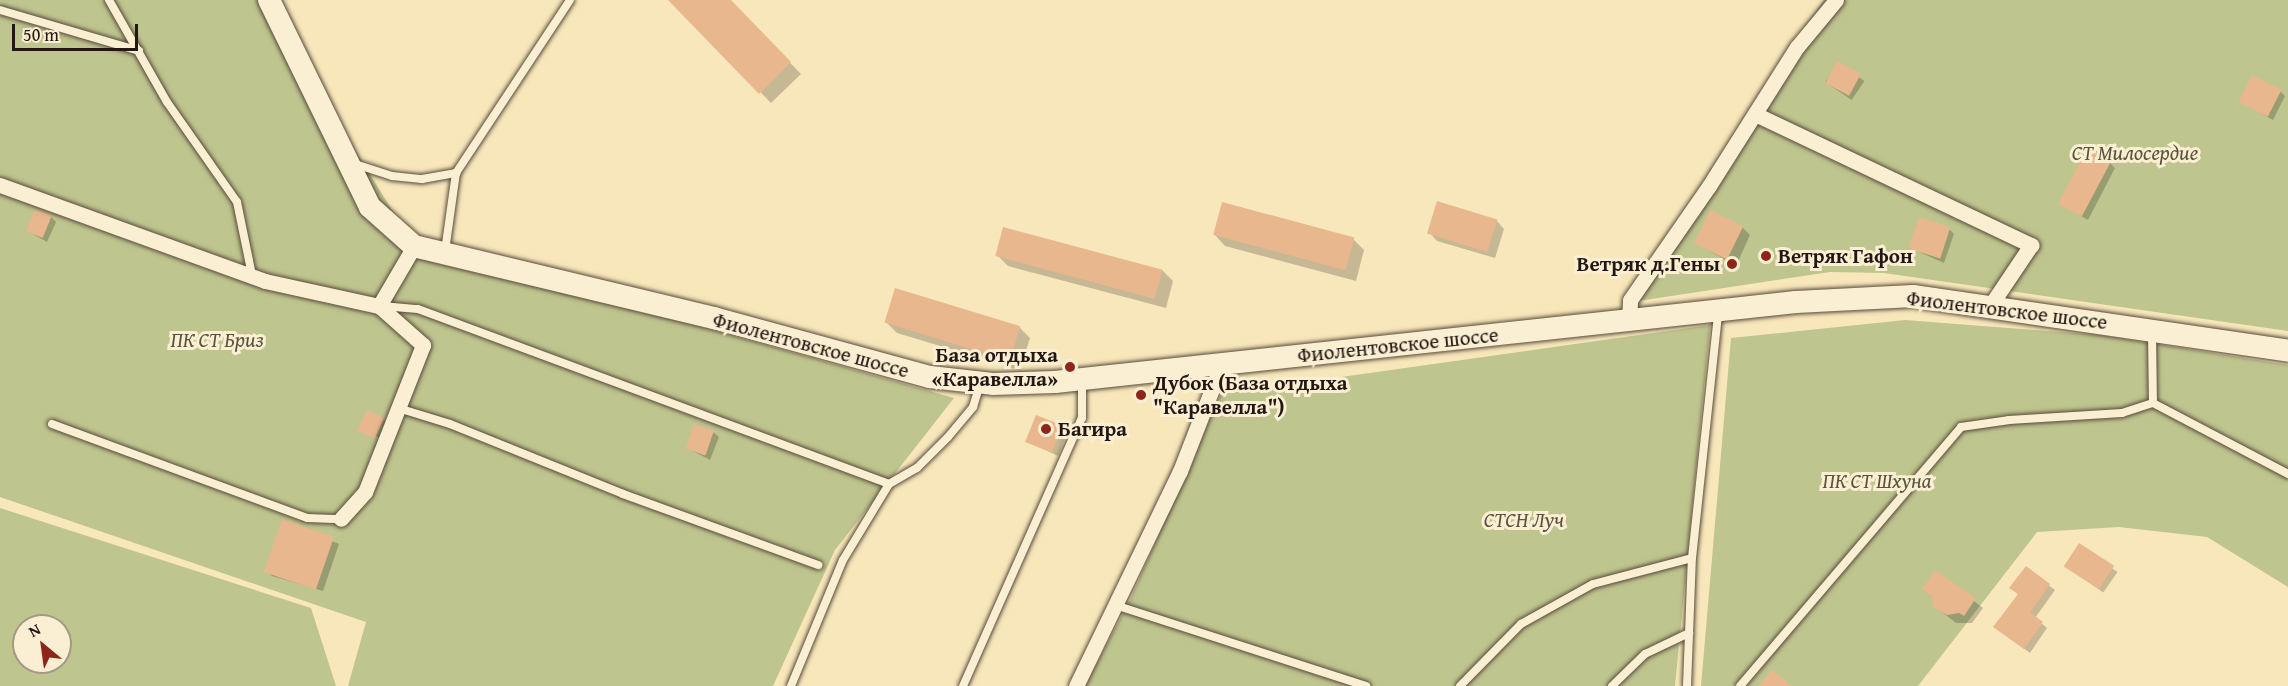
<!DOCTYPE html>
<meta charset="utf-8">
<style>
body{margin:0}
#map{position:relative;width:2288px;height:686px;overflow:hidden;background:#f8e7ba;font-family:"Gentium Book Plus",serif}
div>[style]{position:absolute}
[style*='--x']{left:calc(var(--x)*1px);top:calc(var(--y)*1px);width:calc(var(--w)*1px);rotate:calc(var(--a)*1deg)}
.green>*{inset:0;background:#bfc58e}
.shadow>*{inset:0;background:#0003;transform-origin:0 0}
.building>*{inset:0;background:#e9b78e;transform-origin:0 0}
.roads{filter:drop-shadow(0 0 2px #584b3d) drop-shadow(0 0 2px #584b3d)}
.service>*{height:8px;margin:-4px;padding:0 4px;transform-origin:4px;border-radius:4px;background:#faefd2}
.minor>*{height:15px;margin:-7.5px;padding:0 7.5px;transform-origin:7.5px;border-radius:7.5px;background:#faefd2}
.secondary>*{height:22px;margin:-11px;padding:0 11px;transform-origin:11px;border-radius:11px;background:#faefd2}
.dots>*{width:16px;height:16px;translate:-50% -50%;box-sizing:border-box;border:3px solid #faefd2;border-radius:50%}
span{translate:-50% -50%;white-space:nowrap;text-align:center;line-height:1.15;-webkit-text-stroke:6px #faefd2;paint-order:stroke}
.park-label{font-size:21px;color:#5a543e;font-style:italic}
.poi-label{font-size:21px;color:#231713;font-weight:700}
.left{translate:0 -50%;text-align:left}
.right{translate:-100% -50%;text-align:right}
.street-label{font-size:21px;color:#231713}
.north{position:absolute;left:12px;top:614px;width:60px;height:60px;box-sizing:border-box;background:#faefd2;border:2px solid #a49986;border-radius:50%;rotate:331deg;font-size:16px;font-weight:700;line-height:24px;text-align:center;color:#231713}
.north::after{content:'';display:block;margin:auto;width:21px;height:27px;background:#8f2418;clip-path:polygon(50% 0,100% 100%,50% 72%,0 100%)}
.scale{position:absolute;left:12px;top:24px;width:126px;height:27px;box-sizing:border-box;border:3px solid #231713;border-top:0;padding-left:8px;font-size:18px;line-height:21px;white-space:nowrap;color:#231713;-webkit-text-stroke:4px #faefd2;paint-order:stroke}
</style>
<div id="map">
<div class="green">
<div style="clip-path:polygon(0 0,263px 0,414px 246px,954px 398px,835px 550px,773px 686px,348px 686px,366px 622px,0 497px)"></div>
<div style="clip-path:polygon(1824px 0,2288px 0,2288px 331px,1884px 273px,1830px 272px,1625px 303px,1796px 38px)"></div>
<div style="clip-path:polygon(1905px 320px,2100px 335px,2288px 365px,2288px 587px,2207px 537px,2119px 527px,2037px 532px,1918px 686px,1701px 686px,1731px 338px)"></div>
<div style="clip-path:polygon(1710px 325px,1675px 686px,1085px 686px,1130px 600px,1221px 394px)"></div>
<div style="clip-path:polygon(evenodd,0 508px,311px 608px,336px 686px,0 686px,0 508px,24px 626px,60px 626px,60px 662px,24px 662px,24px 626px)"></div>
</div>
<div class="shadow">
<div style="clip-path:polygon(670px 0,729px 0,801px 74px,771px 103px)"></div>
<div style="left:1838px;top:63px;width:32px;height:23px;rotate:34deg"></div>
<div style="clip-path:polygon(2280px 91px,2285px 96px,2273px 120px,2240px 101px)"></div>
<div style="clip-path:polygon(2110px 163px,2115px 168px,2088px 220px,2059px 203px)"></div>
<div style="clip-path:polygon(1223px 204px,1354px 240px,1364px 250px,1356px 281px,1225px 246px,1215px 235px)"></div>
<div style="clip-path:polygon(51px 217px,56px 222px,47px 242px,27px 231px)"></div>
<div style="clip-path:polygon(1496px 220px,1504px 229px,1495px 258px,1437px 241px,1429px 232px)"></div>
<div style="clip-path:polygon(1742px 227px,1750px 235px,1736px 266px,1696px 243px)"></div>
<div style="clip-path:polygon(1949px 229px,1954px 234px,1944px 263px,1910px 248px)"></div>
<div style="clip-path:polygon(997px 255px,1162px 270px,1173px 281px,1166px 308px,1008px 266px)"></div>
<div style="clip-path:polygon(886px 322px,1019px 327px,1030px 338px,1020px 370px,897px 333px)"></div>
<div style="clip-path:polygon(383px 419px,388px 424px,382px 439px,360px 430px)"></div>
<div style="clip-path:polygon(1062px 427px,1067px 433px,1058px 456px,1027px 441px)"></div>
<div style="clip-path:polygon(713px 432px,719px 437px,710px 460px,687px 448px)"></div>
<div style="clip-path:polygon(283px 521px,339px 544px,323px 591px,272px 576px,267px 571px)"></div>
<div style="left:2079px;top:545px;width:47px;height:25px;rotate:35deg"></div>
<div style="clip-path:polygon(2026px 568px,2055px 590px,2035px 618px,2047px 628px,2030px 653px,1995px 627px,2019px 594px)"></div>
<div style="clip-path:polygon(1936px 572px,1983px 608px,1972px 623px,1956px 623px,1934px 606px,1934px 599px,1923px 589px)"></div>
</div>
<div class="building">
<div style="clip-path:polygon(668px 0,731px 0,791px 62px,759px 94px)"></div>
<div style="left:1837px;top:61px;width:27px;height:25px;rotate:28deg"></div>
<div style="left:2252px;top:75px;width:33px;height:30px;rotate:27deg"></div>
<div style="left:2087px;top:149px;width:27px;height:62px;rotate:28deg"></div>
<div style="left:1437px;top:201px;width:63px;height:34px;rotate:17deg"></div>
<div style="left:1222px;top:202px;width:137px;height:34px;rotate:15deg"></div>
<div style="left:35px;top:209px;width:18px;height:24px;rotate:22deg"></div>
<div style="left:1710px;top:210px;width:37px;height:37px;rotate:26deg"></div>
<div style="left:1919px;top:217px;width:33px;height:33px;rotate:18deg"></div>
<div style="left:1003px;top:227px;width:165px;height:30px;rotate:15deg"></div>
<div style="left:895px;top:288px;width:131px;height:36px;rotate:17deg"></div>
<div style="left:367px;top:410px;width:19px;height:23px;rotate:25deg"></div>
<div style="left:1036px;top:415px;width:29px;height:29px;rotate:22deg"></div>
<div style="left:694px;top:424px;width:21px;height:26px;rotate:19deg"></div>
<div style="left:282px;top:519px;width:55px;height:56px;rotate:19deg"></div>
<div style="left:2079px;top:543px;width:42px;height:28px;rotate:33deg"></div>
<div style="clip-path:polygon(2026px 566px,2050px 584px,2030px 612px,2043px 622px,2024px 649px,1993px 627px,2018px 594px,2009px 588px)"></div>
<div style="clip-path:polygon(1935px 570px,1976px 598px,1964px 616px,1959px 613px,1947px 615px,1933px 607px,1932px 597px,1922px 589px)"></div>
<div style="clip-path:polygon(1772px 670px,1792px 686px,1759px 686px)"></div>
</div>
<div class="roads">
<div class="service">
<div style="--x:109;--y:0;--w:117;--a:60.4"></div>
<div style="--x:167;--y:102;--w:122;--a:55"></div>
<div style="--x:237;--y:202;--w:75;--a:78.4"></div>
<div style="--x:0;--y:10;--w:145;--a:16.4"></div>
<div style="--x:355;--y:164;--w:39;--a:18"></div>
<div style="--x:392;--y:176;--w:30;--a:6"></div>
<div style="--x:422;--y:179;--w:35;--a:-10"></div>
<div style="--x:445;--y:251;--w:79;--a:-82"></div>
<div style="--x:456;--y:173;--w:207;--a:-56.6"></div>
<div style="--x:382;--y:306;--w:36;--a:5"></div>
<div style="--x:418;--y:309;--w:502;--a:20.38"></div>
<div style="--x:889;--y:484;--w:32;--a:-30"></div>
<div style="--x:917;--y:468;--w:44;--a:-45"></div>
<div style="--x:948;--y:437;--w:39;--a:-50"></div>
<div style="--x:973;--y:407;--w:24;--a:-73"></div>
<div style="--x:2152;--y:333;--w:70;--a:89.2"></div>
<div style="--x:398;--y:408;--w:54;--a:17.1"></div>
<div style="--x:450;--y:424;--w:187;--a:22"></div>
<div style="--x:623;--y:494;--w:208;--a:20"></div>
<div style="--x:52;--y:424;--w:272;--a:20.2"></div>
<div style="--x:307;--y:518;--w:34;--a:2"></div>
<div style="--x:1115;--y:605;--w:264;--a:17.9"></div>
<div style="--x:791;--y:686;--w:136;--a:-67.6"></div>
<div style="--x:843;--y:560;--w:89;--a:-58.8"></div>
<div style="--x:963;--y:686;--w:293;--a:-66.1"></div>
<div style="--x:1082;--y:418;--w:35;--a:-90"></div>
<div style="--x:1460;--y:686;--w:87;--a:-45.5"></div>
<div style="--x:1521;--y:624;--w:82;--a:-29.1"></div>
<div style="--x:1593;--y:584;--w:102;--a:-14.7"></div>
<div style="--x:1612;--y:686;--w:46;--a:-44.1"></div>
<div style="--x:1645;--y:654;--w:49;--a:-25.5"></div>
<div style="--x:1687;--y:686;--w:128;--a:-87.8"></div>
<div style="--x:1692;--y:558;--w:246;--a:-83.9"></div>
<div style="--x:1740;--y:686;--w:340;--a:-49.5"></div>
<div style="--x:1961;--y:427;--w:49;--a:-8.3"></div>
<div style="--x:2009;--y:420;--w:113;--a:-3.5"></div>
<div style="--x:2122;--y:413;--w:33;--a:-18"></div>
<div style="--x:2153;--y:403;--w:153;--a:27.7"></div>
</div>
<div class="minor">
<div style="--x:1755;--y:114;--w:306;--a:25.4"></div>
<div style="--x:2031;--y:245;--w:73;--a:123.9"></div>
<div style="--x:0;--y:185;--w:282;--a:19.9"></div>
<div style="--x:265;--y:281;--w:117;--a:12.4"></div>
<div style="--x:379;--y:306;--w:59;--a:41.6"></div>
<div style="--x:423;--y:345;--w:158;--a:111.5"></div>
<div style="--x:365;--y:492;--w:36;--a:132"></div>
<div style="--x:379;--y:306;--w:69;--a:-59.7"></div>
<div style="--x:1629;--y:321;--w:21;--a:-87"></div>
<div style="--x:1630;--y:300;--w:139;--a:-55.3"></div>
<div style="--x:1709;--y:186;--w:165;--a:-57.7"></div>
<div style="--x:1797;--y:47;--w:61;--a:-50.3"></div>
<div style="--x:1076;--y:686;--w:239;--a:-64.2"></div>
<div style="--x:1180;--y:471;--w:116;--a:-68.7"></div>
</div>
<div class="secondary">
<div style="--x:269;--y:0;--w:230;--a:64"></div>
<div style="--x:370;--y:207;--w:59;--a:41.6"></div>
<div style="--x:414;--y:246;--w:309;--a:13.5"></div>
<div style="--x:714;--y:318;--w:224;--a:15.3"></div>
<div style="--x:930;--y:377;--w:63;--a:6.3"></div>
<div style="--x:993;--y:384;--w:62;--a:-1.8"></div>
<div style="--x:1055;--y:382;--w:745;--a:-6.16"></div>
<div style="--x:1796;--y:302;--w:117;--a:-2.9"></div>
<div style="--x:1913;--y:296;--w:379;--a:8.3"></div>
</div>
</div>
<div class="dots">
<div style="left:1766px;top:256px;background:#8f2418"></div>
<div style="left:1732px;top:264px;background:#8f2418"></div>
<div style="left:1070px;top:367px;background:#8f2418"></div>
<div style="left:1141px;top:395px;background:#8f2418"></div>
<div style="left:1046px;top:429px;background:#8f2418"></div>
</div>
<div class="park-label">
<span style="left:2135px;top:153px">СТ Милосердие</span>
<span style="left:217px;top:340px">ПК СТ Бриз</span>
<span style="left:1877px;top:481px">ПК СТ Шхуна</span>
<span style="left:1524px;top:520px">СТСН Луч</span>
</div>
<div class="poi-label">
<span class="left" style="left:1778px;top:256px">Ветряк Гафон</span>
<span class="right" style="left:1720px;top:264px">Ветряк д.Гены</span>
<span class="right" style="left:1058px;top:367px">База отдыха<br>«Каравелла»</span>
<span class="left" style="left:1153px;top:395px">Дубок (База отдыха<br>"Каравелла")</span>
<span class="left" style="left:1058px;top:429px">Багира</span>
</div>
<div class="street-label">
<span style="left:2007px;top:310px;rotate:7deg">Фиолентовское шоссе</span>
<span style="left:811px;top:345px;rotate:15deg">Фиолентовское шоссе</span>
<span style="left:1398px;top:345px;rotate:-6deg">Фиолентовское шоссе</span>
</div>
<div class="north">N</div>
<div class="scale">50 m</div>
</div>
